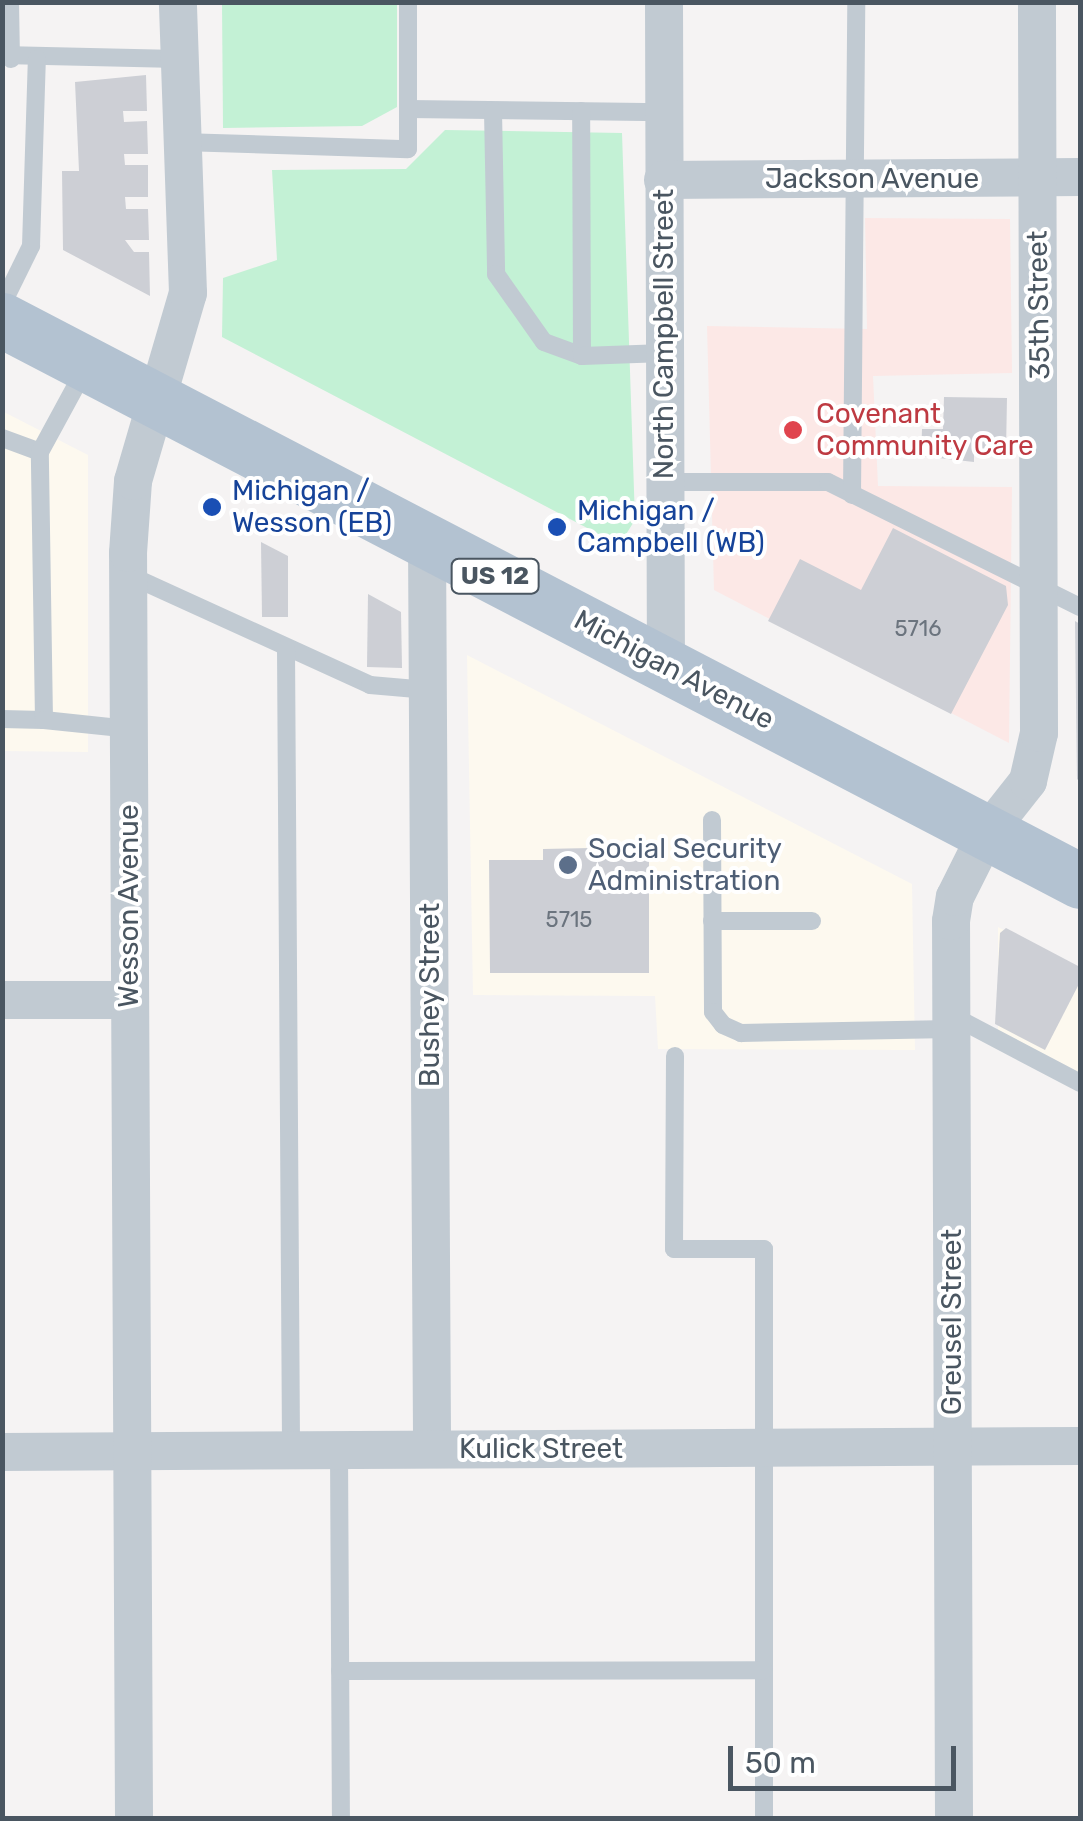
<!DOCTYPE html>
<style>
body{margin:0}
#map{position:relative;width:1083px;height:1821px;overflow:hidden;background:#f5f3f3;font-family:Rubik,sans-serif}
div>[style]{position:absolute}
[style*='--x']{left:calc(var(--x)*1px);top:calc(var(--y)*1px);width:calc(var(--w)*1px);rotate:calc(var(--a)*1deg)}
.commercial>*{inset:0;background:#fdf9ef}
.medical>*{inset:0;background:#fce8e6}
.green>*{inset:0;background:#c3f1d5}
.building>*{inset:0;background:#cdcfd5}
.service>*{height:18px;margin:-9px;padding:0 9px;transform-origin:9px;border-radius:9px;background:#c1cad2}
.minor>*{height:38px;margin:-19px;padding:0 19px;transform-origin:19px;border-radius:19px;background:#c1cad2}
.primary>*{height:55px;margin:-27.5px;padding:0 27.5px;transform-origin:27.5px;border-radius:27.5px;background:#b3c2d1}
.dots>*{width:28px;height:28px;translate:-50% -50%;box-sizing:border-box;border:5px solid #fff;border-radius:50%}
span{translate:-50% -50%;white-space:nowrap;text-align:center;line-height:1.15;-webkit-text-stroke:8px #fff;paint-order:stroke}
.number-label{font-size:22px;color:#6b747e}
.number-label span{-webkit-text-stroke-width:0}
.shield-label span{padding:2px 8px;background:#fff;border:2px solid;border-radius:8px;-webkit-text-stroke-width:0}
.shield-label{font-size:25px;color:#4a5661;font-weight:700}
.street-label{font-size:28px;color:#4a5661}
.health-label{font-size:28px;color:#be3a42}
.left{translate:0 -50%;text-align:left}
.transit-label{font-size:28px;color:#164399}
.service-label{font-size:28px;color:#4e5e75}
.frame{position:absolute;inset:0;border:5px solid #4a5661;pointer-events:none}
.scale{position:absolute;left:728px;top:1746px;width:228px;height:45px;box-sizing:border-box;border:5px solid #4a5661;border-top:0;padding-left:12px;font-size:30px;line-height:35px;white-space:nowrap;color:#4a5661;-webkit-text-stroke:8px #fff;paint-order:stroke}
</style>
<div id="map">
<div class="commercial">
<div style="clip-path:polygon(2px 411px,88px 455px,88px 752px,3px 751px)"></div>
<div style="clip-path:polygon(467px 655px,912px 884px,915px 1050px,658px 1049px,655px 996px,473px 995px)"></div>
<div style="clip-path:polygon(998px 927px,1080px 969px,1080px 1073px,998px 1030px)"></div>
</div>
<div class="medical">
<div style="clip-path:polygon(865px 218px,1010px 219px,1012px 373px,873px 376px,878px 486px,1012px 487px,1009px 743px,714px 590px,707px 326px,867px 329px)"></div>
</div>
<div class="green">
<div style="clip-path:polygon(222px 3px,397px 3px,397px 107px,362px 126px,223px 128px)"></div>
<div style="clip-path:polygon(445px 130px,622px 133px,635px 520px,623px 539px,612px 541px,222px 337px,223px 278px,277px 260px,272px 170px,406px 169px)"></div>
</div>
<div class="building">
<div style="clip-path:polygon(146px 75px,147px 111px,123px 111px,124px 122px,147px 121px,148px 154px,124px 154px,125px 165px,148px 165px,148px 197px,125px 197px,126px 209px,148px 209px,149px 240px,125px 240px,134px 252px,149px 252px,150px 296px,63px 250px,62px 171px,79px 171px,75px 82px)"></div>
<div style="clip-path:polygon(944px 397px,1007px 398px,1006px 451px,974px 455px,974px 462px,921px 456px,922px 429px,943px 429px)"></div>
<div style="clip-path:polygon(893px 528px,1006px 586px,1008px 605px,951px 714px,768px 621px,800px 559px,861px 590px)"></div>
<div style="clip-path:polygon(261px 542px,288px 556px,288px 617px,262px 617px)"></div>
<div style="clip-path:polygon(368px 594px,401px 612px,402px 668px,367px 667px)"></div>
<div style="clip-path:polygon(1075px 621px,1080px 624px,1080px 782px,1077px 779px)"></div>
<div style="clip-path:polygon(591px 848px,591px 857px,649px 857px,649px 973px,490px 973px,489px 860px,543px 860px,543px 849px)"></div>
<div style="clip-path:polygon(1006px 928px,1080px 967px,1080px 982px,1045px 1050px,995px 1024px,1000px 933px)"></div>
</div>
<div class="service">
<div style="--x:10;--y:2;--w:57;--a:89"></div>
<div style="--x:2;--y:55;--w:176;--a:1.3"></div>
<div style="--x:408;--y:109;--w:256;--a:0.7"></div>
<div style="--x:493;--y:111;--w:163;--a:88.9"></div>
<div style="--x:496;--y:274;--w:83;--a:54.8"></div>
<div style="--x:544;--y:342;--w:40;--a:20.2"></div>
<div style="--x:582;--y:356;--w:245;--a:-90.2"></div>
<div style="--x:181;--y:142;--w:227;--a:1.8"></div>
<div style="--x:408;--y:149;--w:147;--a:-90"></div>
<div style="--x:2;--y:305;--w:66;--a:-63.8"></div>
<div style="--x:31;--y:246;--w:187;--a:-88.2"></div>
<div style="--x:582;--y:356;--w:82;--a:-2.1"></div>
<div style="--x:2;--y:438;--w:40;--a:20.2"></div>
<div style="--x:665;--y:482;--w:163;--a:0"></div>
<div style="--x:828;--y:482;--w:281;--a:26.4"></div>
<div style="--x:852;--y:495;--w:493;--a:-89.5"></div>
<div style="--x:129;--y:575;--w:265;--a:24.5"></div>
<div style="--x:370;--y:685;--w:58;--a:4.9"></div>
<div style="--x:286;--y:648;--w:802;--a:89.64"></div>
<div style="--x:2;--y:719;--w:42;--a:1.4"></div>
<div style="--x:44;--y:720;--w:268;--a:-90.9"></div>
<div style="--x:40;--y:452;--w:94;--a:-61.5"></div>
<div style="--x:44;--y:720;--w:85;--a:6"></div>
<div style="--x:712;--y:820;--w:192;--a:89.7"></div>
<div style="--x:713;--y:1012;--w:16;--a:52"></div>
<div style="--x:723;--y:1025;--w:20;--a:24"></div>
<div style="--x:741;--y:1033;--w:210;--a:-1.1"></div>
<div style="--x:712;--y:921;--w:100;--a:0"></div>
<div style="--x:953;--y:1016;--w:144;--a:27.8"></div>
<div style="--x:675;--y:1056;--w:193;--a:90.3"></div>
<div style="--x:674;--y:1249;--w:90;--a:0"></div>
<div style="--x:764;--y:1249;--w:569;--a:90"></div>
<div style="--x:339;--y:1450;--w:368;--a:89.7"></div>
<div style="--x:340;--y:1671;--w:424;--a:-0.1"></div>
</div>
<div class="minor">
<div style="--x:664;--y:2;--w:663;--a:89.83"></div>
<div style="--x:663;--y:180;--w:417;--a:-0.4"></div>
<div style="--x:427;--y:541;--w:908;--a:89.68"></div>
<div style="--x:2;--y:1000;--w:127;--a:0"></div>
<div style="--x:2;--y:1452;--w:1078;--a:-0.32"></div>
<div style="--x:134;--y:1818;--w:1265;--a:-90.27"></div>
<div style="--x:128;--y:553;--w:72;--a:-86"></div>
<div style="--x:133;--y:481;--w:196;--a:-73.7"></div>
<div style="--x:188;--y:293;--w:291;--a:-92"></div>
<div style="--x:954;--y:1818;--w:897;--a:-90.19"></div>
<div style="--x:951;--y:921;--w:24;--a:-81"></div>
<div style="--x:955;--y:897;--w:72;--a:-63.4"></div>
<div style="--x:987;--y:833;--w:66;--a:-51.7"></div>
<div style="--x:1028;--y:781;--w:49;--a:-77.1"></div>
<div style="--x:1039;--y:733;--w:731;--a:-90.16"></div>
</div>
<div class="primary">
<div style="--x:2;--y:320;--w:1215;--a:27.49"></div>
</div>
<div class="dots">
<div style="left:793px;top:430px;background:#e0444e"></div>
<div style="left:212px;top:507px;background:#1a4fb4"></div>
<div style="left:557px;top:527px;background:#1a4fb4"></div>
<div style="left:568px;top:865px;background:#5c6f8a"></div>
</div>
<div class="number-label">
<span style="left:918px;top:629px">5716</span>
<span style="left:569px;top:920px">5715</span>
</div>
<div class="shield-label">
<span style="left:495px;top:576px">US 12</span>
</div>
<div class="street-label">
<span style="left:872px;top:179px">Jackson Avenue</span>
<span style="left:1039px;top:305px;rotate:-91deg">35th Street</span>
<span style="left:664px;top:334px;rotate:-90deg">North Campbell Street</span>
<span style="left:674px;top:670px;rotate:28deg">Michigan Avenue</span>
<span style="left:129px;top:906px;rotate:-90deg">Wesson Avenue</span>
<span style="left:430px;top:995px;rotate:-90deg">Bushey Street</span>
<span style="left:952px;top:1322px;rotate:-90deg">Greusel Street</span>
<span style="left:541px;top:1449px">Kulick Street</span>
</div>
<div class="health-label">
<span class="left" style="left:816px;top:430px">Covenant<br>Community Care</span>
</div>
<div class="transit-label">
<span class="left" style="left:232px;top:507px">Michigan /<br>Wesson (EB)</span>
<span class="left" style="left:577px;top:527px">Michigan /<br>Campbell (WB)</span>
</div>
<div class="service-label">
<span class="left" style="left:588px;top:865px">Social Security<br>Administration</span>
</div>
<div class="frame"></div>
<div class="scale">50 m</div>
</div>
